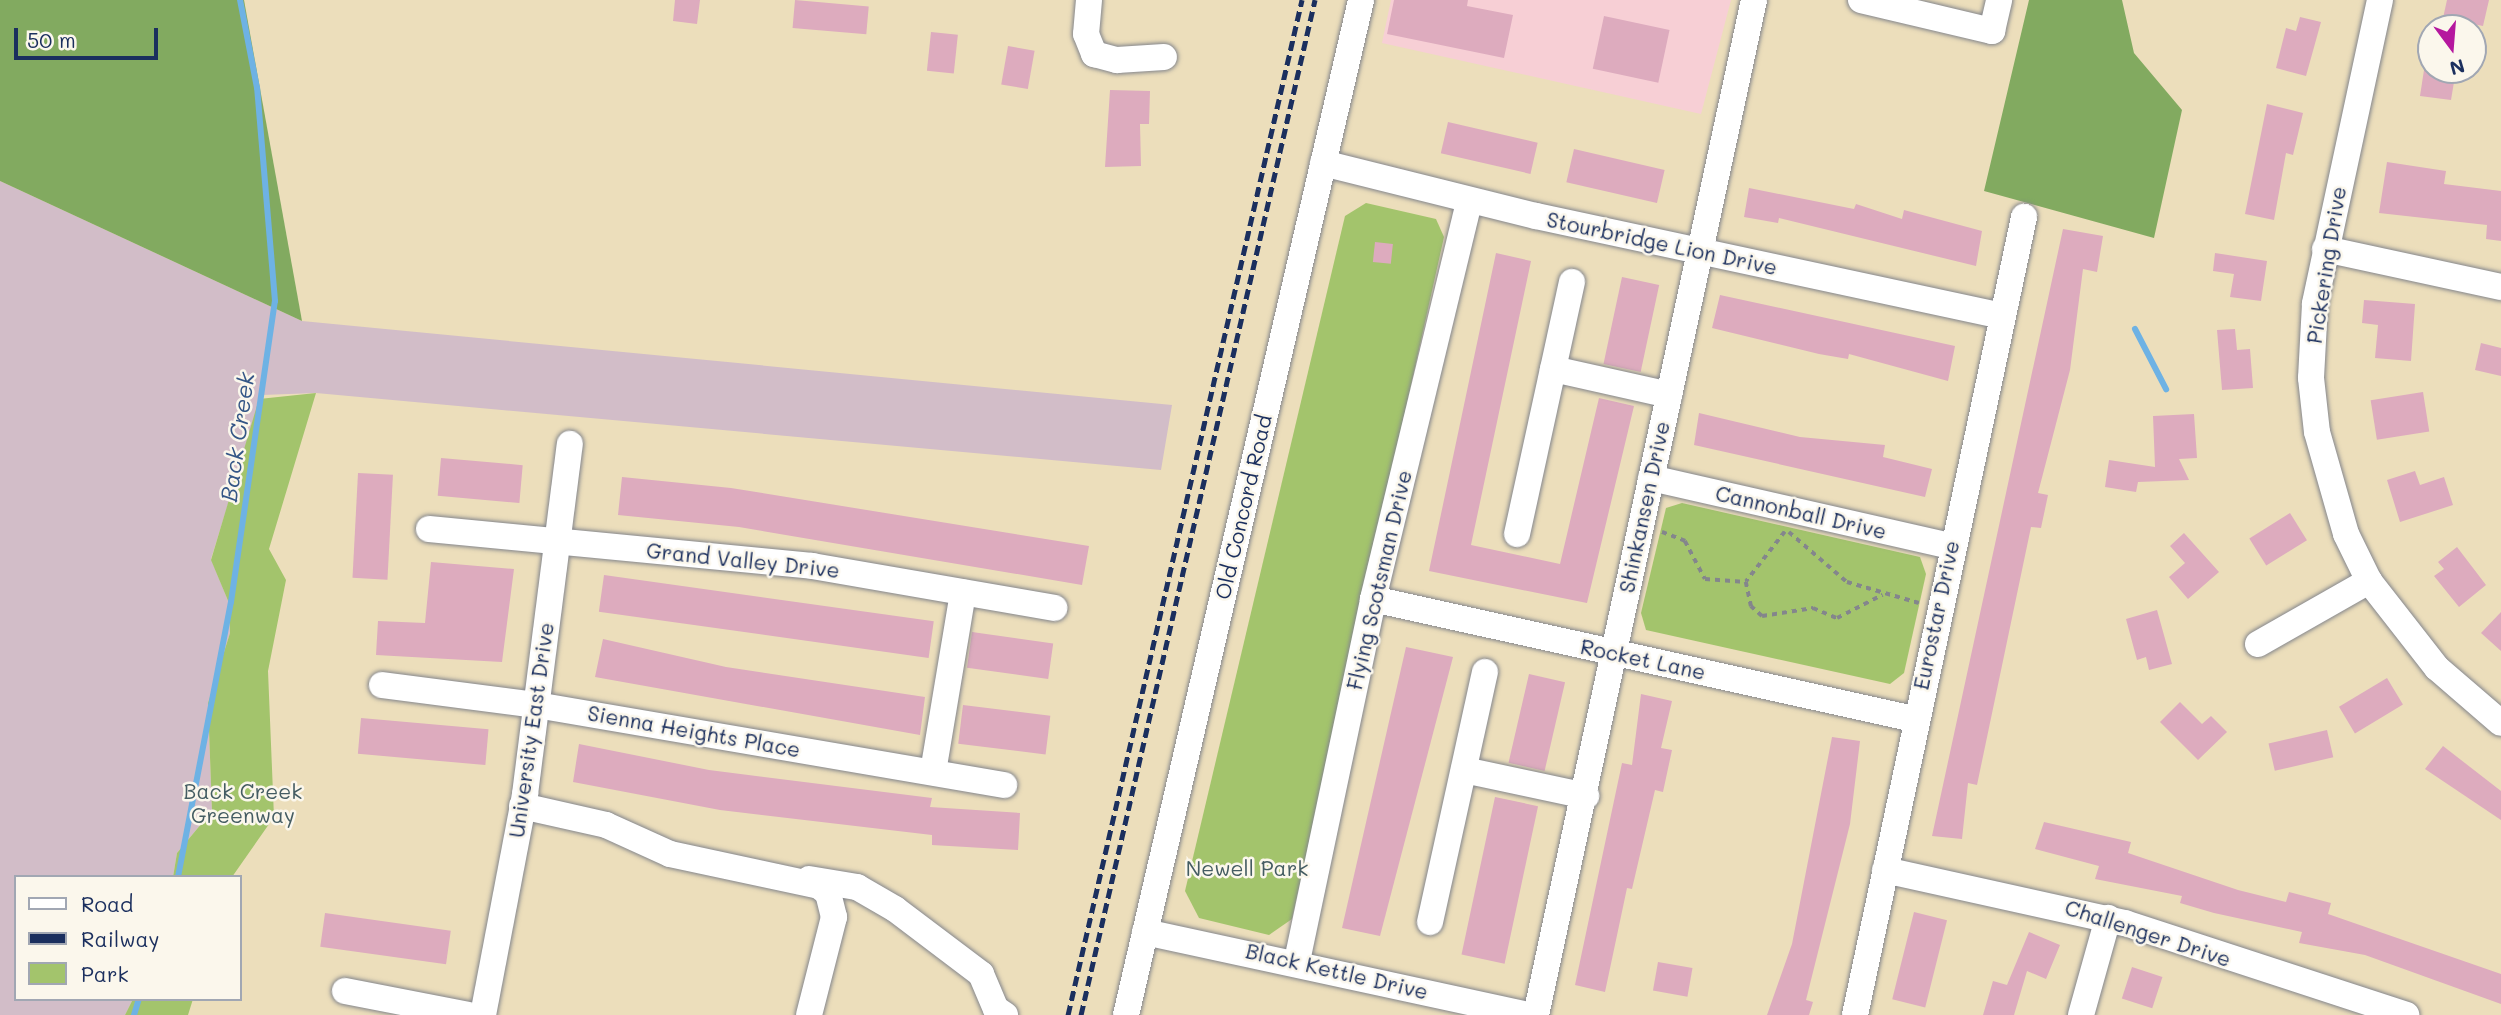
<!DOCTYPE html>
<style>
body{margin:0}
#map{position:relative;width:2501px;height:1015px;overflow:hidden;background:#ecdebb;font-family:Mali,sans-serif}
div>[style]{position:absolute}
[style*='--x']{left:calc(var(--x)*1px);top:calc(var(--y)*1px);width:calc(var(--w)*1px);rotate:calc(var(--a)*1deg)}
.built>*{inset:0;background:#f7cfd5}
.industrial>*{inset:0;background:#d2bdc8}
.green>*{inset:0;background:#a3c46c}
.forest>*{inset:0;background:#82aa60}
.stream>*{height:6px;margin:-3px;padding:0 3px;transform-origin:3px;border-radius:3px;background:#6eb2e4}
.building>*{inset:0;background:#ddabbe;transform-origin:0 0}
.path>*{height:3.5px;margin-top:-1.75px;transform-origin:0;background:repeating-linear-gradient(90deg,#84868c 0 5px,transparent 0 10px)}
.roads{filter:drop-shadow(0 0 2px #84868c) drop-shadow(0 0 2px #84868c)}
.minor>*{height:26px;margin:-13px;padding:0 13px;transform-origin:13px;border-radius:13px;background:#fff}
.rail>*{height:5px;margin-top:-2.5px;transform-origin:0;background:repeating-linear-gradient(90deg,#1b2f5e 0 10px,transparent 0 15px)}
span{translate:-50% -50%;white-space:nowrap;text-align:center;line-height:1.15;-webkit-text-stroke:5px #fbf7ec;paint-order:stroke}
.street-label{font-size:21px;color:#1b2f5e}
.park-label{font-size:21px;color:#445c62}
.water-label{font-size:23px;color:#345686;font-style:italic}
.legend{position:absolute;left:14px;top:875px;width:228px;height:126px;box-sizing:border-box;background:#fbf7ec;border:2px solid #a1a7b3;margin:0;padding:9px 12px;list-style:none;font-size:21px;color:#1b2f5e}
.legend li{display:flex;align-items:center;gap:14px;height:35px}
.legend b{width:35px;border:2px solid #a1a7b3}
.north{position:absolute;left:2417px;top:14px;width:70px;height:70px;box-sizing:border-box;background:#fbf7ec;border:2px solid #a1a7b3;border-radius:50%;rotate:164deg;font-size:19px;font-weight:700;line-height:28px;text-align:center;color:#1b2f5e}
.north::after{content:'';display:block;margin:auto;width:24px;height:32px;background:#b5179e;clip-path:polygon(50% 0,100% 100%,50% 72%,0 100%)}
.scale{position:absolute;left:14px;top:28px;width:144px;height:32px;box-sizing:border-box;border:4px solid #1b2f5e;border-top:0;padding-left:9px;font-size:21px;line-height:24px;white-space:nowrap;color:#1b2f5e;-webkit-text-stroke:5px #fbf7ec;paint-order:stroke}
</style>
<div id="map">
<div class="built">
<div style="clip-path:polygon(1391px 0,1731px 0,1701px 114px,1382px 43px)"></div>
</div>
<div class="industrial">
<div style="clip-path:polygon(0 181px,302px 321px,1172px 405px,1161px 470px,316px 393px,262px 395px,211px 559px,229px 603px,230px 633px,208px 703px,212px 811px,177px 853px,173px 877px,16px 877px,16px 999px,133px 999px,125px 1015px,0 1015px)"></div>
</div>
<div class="green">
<div style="clip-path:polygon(1366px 203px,1436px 219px,1444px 237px,1292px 919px,1269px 935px,1199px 918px,1185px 891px,1345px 216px)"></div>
<div style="clip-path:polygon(316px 393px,269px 549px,286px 580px,268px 671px,274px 817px,232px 877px,173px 877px,177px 853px,212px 811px,208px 703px,230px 633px,229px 603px,211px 560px,259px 399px)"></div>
<div style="clip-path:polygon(1682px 503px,1920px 557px,1926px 574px,1904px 673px,1890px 684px,1646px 630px,1641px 613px,1666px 508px)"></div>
<div style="clip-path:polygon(133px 999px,193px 999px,188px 1015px,125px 1015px)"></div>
</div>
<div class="forest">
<div style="clip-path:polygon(0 0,244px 0,302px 321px,0 181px)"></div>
<div style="clip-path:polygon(2029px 0,2122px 0,2134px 53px,2182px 110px,2154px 238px,1984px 191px)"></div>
</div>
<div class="stream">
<div style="--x:2135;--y:329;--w:68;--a:62.7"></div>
<div style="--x:178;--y:877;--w:280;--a:-79.1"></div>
<div style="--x:231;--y:602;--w:304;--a:-81.7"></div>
<div style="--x:275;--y:301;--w:214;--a:-94.8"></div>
<div style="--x:257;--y:88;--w:90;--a:-100.9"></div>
<div style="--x:134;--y:1015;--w:17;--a:-73"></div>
</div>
<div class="building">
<div style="clip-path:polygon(675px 0,700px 0,697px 24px,673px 21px)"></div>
<div style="left:795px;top:0;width:74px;height:28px;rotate:5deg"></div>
<div style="clip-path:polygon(1394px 0,1468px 0,1467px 6px,1513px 15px,1504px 58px,1387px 34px)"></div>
<div style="clip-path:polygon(2447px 0,2489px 0,2483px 26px,2443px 18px)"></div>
<div style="left:1604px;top:16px;width:67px;height:54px;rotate:12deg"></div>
<div style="clip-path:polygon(2300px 17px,2321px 22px,2306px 76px,2276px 68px,2286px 28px,2296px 31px)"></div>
<div style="left:931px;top:32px;width:27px;height:39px;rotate:6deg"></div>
<div style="left:1008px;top:46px;width:27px;height:39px;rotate:10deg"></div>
<div style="clip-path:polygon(2424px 70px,2456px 70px,2451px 100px,2420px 96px)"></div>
<div style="clip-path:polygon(1110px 90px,1150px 91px,1149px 124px,1140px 124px,1141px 166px,1105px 167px)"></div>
<div style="clip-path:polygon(2267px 104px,2303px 113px,2293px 155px,2286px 153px,2274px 220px,2245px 214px)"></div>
<div style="left:1448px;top:122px;width:92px;height:32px;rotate:13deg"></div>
<div style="left:1574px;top:149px;width:93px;height:34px;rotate:13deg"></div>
<div style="clip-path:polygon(2387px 162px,2446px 171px,2444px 184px,2501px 191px,2501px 241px,2486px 239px,2487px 225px,2379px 213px)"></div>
<div style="clip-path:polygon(1749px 188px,1854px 209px,1856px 204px,1902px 219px,1904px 210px,1982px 231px,1976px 266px,1779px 218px,1778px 223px,1744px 217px)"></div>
<div style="clip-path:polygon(2063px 229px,2103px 236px,2097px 272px,2083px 269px,2070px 370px,2038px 493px,2048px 495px,2041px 528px,2031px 527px,1977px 785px,1968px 783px,1962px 839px,1932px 836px)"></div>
<div style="left:1375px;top:242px;width:18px;height:20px;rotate:6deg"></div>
<div style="clip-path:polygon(1496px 253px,1531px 261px,1471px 545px,1560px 564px,1599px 398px,1634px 406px,1587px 603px,1429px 571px)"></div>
<div style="clip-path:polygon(2215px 253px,2267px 261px,2261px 301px,2230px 297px,2234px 274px,2213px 271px)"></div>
<div style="left:1622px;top:277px;width:38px;height:89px;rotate:12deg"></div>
<div style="clip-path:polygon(1720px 295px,1955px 346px,1948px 381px,1849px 354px,1848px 359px,1819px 354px,1712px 328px)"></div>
<div style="clip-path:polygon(2364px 300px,2415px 304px,2411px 361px,2375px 358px,2378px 325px,2362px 323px)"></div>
<div style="clip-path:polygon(2235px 329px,2237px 350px,2250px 349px,2253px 388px,2222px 390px,2217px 330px)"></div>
<div style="clip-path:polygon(2481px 343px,2501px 348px,2501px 376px,2475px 370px)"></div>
<div style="left:2423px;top:392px;width:40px;height:53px;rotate:81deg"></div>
<div style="clip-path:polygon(1699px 413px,1800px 437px,1885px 445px,1883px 457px,1932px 469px,1925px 497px,1694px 445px)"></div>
<div style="clip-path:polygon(2194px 414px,2197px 458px,2179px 459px,2189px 480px,2138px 482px,2136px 492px,2105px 487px,2109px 460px,2155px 467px,2153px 416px)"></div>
<div style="left:441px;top:458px;width:82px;height:38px;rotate:5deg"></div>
<div style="clip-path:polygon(2415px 471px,2420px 485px,2444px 477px,2453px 505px,2400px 522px,2387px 480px)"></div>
<div style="left:358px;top:473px;width:35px;height:105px;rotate:3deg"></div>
<div style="clip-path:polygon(622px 477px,731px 488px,1089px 546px,1082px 585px,739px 527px,618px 515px)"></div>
<div style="left:2290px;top:513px;width:32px;height:48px;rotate:58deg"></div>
<div style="clip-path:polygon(2184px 533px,2219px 572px,2188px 599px,2169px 577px,2185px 563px,2170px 546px)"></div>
<div style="clip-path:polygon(2457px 547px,2486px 585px,2459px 607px,2434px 576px,2444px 569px,2438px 562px)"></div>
<div style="clip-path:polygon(431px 562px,514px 569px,502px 662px,376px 655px,378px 621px,425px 623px)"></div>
<div style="left:604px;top:575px;width:333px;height:37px;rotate:8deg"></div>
<div style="clip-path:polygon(2157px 610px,2172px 664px,2149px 670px,2146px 657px,2137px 660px,2126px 619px)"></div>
<div style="clip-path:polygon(2501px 612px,2501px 651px,2481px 633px)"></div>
<div style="left:972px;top:632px;width:82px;height:36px;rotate:8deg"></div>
<div style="clip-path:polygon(603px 639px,726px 667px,925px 697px,920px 735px,595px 677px)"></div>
<div style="clip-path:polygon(1406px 647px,1453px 657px,1380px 936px,1342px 928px)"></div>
<div style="left:1529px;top:674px;width:37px;height:91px;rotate:13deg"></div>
<div style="left:2387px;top:678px;width:31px;height:56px;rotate:59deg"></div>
<div style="clip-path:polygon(1641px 694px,1672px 701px,1661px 748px,1672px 750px,1663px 792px,1655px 790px,1632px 889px,1627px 888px,1605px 992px,1575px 985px,1622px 763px,1632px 765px)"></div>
<div style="clip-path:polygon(2180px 702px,2202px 724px,2211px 716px,2227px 732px,2198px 760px,2160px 722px)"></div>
<div style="left:963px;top:705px;width:88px;height:39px;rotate:7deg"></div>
<div style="left:361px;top:718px;width:128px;height:36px;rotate:5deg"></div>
<div style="left:2327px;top:730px;width:28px;height:60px;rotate:77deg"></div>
<div style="clip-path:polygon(1832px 737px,1860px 741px,1850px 824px,1806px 1000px,1813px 1002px,1809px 1015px,1767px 1015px,1792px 944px)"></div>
<div style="clip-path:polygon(579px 744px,709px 770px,932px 798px,930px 807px,1020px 813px,1018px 850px,932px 845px,932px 835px,720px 810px,573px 782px)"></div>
<div style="clip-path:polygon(2443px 746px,2501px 791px,2501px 820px,2425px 769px)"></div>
<div style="left:1495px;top:797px;width:44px;height:161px;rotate:12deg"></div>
<div style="clip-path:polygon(2044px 822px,2131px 842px,2128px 853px,2238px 890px,2286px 902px,2289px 892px,2331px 903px,2328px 914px,2501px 974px,2501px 1004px,2365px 955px,2299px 943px,2302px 932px,2214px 913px,2180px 903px,2182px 896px,2095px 879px,2099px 866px,2035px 849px)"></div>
<div style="left:1914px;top:912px;width:34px;height:90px;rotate:14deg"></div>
<div style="left:325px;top:913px;width:127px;height:34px;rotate:8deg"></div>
<div style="clip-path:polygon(2029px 932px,2060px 945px,2046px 979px,2027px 971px,2014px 1015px,1983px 1015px,1993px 981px,2007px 985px)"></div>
<div style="left:1658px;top:962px;width:35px;height:29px;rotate:10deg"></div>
<div style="left:2132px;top:967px;width:32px;height:33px;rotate:18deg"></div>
</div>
<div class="path">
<div style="--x:1662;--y:532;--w:25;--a:21"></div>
<div style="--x:1685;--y:541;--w:43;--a:62.2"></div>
<div style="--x:1705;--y:579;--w:41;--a:4.2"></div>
<div style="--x:1785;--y:532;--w:63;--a:128"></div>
<div style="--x:1746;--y:582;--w:25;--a:78"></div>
<div style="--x:1751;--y:606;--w:15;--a:42"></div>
<div style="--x:1762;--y:616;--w:52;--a:-8.9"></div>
<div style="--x:1813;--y:608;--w:26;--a:23"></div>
<div style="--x:1837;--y:618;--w:51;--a:-27.1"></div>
<div style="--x:1789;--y:532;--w:77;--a:40.8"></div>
<div style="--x:1847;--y:582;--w:75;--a:16.3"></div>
</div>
<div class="roads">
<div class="minor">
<div style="--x:1089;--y:0;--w:34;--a:95"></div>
<div style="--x:1086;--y:34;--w:22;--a:68"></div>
<div style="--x:1094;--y:54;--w:24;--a:15"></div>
<div style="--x:1117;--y:60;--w:47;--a:-3.7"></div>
<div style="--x:1861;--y:0;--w:135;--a:13.3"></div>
<div style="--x:1992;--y:31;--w:32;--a:-77"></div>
<div style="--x:2380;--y:0;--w:311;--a:102.1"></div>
<div style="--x:2315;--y:304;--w:74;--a:93.1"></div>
<div style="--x:2311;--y:378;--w:54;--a:83.7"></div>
<div style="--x:2317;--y:432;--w:106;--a:74.1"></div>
<div style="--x:2346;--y:534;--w:52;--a:63.9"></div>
<div style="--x:2369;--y:581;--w:110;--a:52"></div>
<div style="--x:2437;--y:668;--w:84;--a:40.7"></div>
<div style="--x:1323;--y:163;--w:219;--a:14"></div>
<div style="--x:1536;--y:216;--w:477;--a:12.1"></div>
<div style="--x:2325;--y:249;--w:180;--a:12.2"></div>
<div style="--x:1553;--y:369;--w:119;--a:12.6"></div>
<div style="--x:1651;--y:478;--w:307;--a:12.8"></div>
<div style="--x:429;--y:529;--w:385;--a:5.5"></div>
<div style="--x:812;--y:566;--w:246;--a:9.8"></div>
<div style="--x:1517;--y:534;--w:258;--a:-77.7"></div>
<div style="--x:1373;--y:599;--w:554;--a:12.51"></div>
<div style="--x:2258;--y:644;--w:128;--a:-29.6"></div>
<div style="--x:382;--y:685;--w:155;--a:7.4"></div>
<div style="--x:536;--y:705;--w:475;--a:9.7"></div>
<div style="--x:1464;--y:770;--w:125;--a:12"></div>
<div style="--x:933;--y:772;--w:182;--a:-80.5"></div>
<div style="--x:522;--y:806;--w:86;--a:12.7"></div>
<div style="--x:606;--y:825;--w:70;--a:24.4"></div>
<div style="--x:670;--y:854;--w:152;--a:12.1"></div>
<div style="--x:819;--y:886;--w:11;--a:38"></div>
<div style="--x:828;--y:893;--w:25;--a:76"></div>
<div style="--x:834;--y:917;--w:101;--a:104.3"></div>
<div style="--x:1885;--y:870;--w:246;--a:12.5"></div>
<div style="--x:2125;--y:923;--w:296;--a:18.1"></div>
<div style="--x:809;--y:879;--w:49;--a:9.5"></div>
<div style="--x:857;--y:887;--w:44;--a:30.1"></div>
<div style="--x:895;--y:909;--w:108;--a:37.1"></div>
<div style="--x:981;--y:974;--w:38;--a:67"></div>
<div style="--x:996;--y:1009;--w:11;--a:34"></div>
<div style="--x:1430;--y:922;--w:256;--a:-77.6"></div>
<div style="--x:1145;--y:932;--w:392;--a:12.2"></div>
<div style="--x:1297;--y:961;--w:370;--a:-78.1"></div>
<div style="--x:1373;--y:599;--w:409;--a:-76.4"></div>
<div style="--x:345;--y:991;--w:125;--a:11"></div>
<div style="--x:483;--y:1015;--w:225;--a:-79.2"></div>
<div style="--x:525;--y:794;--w:353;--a:-82.7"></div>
<div style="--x:1126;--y:1015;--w:1042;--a:-76.96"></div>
<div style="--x:1536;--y:1015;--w:1038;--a:-77.88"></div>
<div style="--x:1855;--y:1015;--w:816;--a:-78.04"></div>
<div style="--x:2081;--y:1015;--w:101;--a:-74.4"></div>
</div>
</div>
<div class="rail">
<div style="--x:1068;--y:1015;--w:1042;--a:-77.02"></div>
<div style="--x:1081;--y:1015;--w:1042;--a:-77.02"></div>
</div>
<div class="street-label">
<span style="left:1662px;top:243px;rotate:12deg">Stourbridge Lion Drive</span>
<span style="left:2326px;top:265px;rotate:-81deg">Pickering Drive</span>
<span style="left:1243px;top:507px;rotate:-77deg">Old Concord Road</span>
<span style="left:1644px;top:507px;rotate:-78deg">Shinkansen Drive</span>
<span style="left:1801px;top:512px;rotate:13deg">Cannonball Drive</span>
<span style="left:743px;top:560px;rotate:6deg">Grand Valley Drive</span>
<span style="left:1379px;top:580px;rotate:-77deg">Flying Scotsman Drive</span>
<span style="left:1936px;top:615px;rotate:-78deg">Eurostar Drive</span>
<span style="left:1643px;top:659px;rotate:12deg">Rocket Lane</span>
<span style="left:531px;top:730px;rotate:-82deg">University East Drive</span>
<span style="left:694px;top:731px;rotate:10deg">Sienna Heights Place</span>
<span style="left:2148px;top:933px;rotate:18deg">Challenger Drive</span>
<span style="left:1337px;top:971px;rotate:13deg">Black Kettle Drive</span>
</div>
<div class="park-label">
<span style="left:243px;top:803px">Back Creek<br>Greenway</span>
<span style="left:1247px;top:868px">Newell Park</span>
</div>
<div class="water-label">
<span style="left:237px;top:437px;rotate:-82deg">Back Creek</span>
</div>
<ul class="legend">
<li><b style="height:9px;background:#fff"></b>Road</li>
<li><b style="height:9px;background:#1b2f5e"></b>Railway</li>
<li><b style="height:19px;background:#a3c46c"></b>Park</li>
</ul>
<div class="north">N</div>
<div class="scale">50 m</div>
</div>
